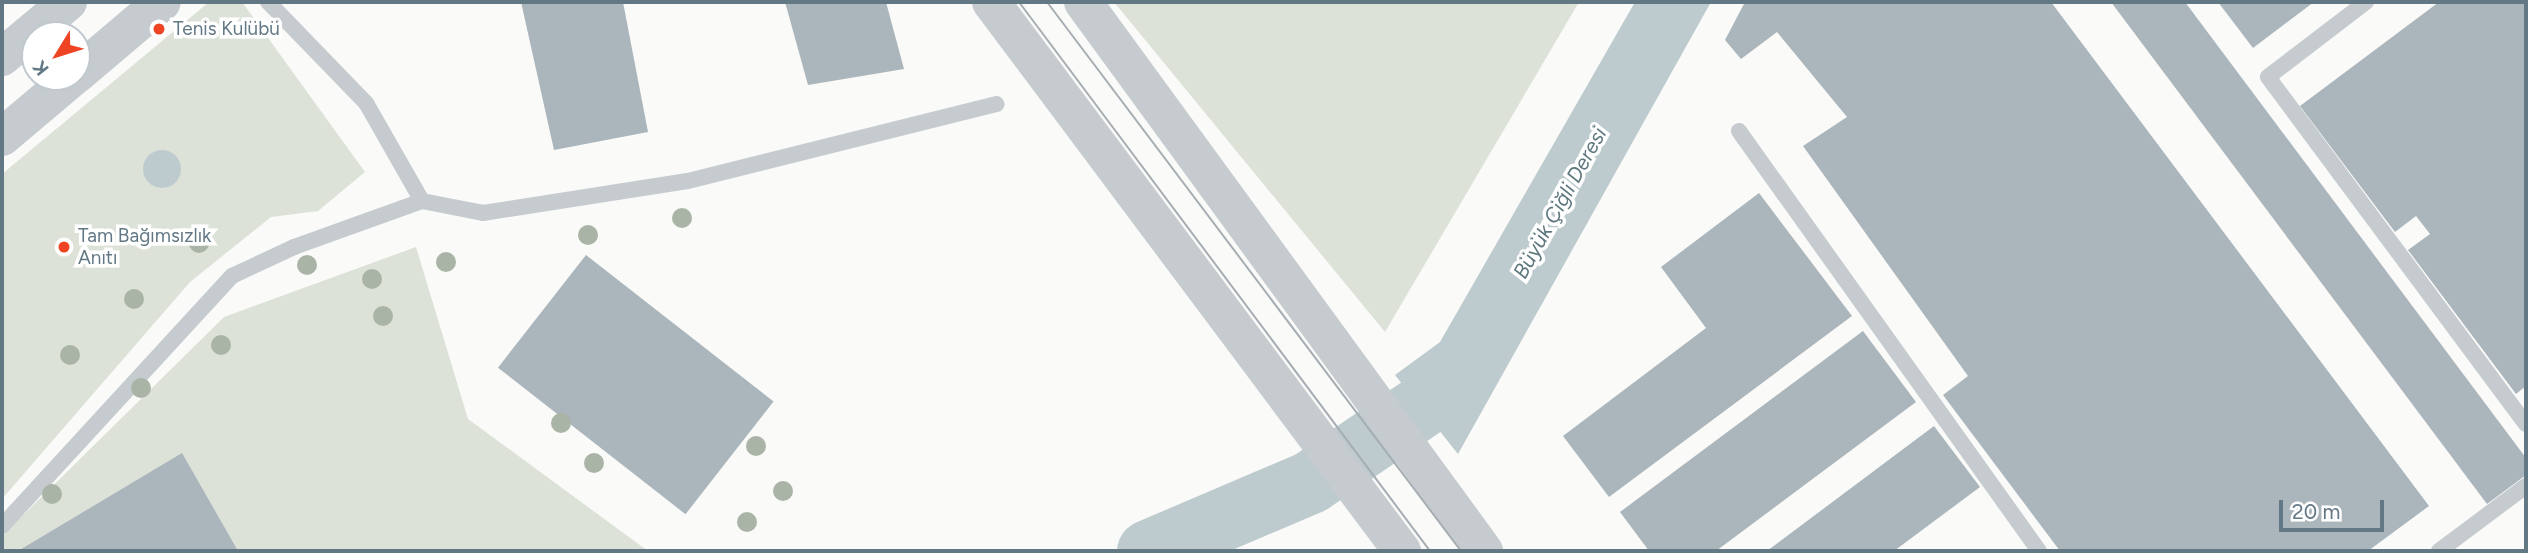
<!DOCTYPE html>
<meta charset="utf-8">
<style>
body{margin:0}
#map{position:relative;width:2528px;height:553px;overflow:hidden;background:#fafaf8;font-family:Figtree,sans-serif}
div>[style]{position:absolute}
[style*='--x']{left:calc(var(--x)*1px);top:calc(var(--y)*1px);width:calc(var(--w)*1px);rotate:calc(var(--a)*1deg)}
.green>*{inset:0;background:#dce2d8}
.water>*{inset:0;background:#bdcbce}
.round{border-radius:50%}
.river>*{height:63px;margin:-31.5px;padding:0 31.5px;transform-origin:31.5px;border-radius:31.5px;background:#bdcbce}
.building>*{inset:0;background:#abb6bc;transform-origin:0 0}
.service>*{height:16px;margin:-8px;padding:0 8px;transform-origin:8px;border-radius:8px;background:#c5cbce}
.tertiary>*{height:38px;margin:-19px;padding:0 19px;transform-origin:19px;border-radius:19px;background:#c5cbce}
.tram>*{height:2px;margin:-1px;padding:0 1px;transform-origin:1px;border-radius:1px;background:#a6aeb3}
.trees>*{width:20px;height:20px;margin:-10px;border-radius:50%;background:#aab4a6}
.dots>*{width:19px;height:19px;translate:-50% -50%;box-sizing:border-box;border:4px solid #fff;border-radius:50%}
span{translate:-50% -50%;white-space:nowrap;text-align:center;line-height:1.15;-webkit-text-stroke:7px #fff;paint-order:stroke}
.poi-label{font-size:19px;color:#637885}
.left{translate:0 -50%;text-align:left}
.water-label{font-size:21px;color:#5e787e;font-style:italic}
.frame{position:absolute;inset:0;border:4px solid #637885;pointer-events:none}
.north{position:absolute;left:21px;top:21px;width:70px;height:70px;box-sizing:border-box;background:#fff;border:2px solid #c1c9ce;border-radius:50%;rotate:232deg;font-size:19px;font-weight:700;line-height:28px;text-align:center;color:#637885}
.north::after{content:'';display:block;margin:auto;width:24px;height:32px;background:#ef4423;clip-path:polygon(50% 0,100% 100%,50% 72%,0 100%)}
.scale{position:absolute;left:2279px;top:500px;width:105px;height:32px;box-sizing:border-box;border:4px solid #637885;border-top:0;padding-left:9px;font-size:21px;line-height:24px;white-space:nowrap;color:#637885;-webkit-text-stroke:5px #fff;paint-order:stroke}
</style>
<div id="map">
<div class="green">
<div style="clip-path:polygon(209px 2px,242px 2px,365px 172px,318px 211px,271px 217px,190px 282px,2px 499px,2px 174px)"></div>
<div style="clip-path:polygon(1114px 2px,1579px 2px,1385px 332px)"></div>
<div style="clip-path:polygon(416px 247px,468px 419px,648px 551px,2px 551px,2px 536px,224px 317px)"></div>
</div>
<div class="water">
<div style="clip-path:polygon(1635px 2px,1711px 2px,1458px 454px,1395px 375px,1440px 342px)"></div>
<div class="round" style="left:143px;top:150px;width:38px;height:38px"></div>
</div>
<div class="river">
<div style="--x:1148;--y:551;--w:176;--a:-23.1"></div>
<div style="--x:1310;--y:482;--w:153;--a:-34.3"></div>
<div style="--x:1436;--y:396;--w:44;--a:-43.2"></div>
<div style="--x:1468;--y:366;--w:24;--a:-60"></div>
</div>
<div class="building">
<div style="clip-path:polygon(521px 2px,623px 2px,648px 132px,554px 150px)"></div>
<div style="clip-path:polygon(785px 2px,886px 2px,904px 69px,808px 85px)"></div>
<div style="clip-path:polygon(1745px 2px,2051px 2px,2429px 506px,2368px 551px,2060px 551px,1943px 395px,1968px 376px,1803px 146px,1847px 117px,1777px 32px,1741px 59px,1725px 40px)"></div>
<div style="clip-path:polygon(2111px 2px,2185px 2px,2526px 458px,2526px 475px,2487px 504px)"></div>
<div style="clip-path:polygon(2218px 2px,2314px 2px,2253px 48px)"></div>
<div style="clip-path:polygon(2439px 2px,2526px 2px,2526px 386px,2516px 394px,2408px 250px,2430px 234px,2416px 216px,2395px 232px,2300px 106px)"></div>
<div style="clip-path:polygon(1759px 193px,1852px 316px,1609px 497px,1563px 436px,1706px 328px,1661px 267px)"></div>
<div style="left:586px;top:255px;width:238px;height:143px;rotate:38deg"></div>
<div style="clip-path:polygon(1863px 331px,1916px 402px,1716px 551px,1649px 551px,1620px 512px)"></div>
<div style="clip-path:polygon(1934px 426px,1980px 487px,1894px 551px,1767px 551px)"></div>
<div style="clip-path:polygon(182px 453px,238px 551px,18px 551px)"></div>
</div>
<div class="service">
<div style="--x:2366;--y:2;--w:123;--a:142.6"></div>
<div style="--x:2268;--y:77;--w:432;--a:53.4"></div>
<div style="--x:1739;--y:131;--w:516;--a:54.46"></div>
<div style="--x:422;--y:201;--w:62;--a:11.1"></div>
<div style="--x:483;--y:213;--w:207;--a:-8.9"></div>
<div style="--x:688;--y:181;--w:318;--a:-14"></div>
<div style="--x:2;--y:526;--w:340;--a:-47.4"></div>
<div style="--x:232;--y:276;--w:68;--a:-25.1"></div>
<div style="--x:294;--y:247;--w:136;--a:-19.8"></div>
<div style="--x:422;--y:201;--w:113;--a:-119.7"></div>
<div style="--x:366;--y:103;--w:141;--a:-134.1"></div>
<div style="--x:2439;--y:551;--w:109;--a:-36.8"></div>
</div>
<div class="tertiary">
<div style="--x:991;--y:2;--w:686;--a:53.18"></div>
<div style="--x:1083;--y:2;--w:680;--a:53.85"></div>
<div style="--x:2;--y:57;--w:86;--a:-39.8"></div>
<div style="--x:77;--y:74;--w:111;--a:-40.3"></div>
<div style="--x:2;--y:137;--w:93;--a:-40.2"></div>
</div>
<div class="tram">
<div style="--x:1019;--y:2;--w:686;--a:53.18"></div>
<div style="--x:1047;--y:2;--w:688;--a:52.98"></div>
</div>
<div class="trees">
<div style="left:682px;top:218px"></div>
<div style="left:588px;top:235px"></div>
<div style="left:199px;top:243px"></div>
<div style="left:446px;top:262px"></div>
<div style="left:307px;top:265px"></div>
<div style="left:372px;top:279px"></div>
<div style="left:134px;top:299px"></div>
<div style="left:383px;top:316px"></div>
<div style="left:221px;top:345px"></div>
<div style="left:70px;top:355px"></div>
<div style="left:141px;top:388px"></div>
<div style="left:561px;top:423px"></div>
<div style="left:756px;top:446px"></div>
<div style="left:594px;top:463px"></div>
<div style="left:783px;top:491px"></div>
<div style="left:52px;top:494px"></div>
<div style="left:747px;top:522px"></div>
</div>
<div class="dots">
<div style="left:159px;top:29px;background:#ef4423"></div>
<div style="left:64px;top:247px;background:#ef4423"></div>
</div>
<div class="poi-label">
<span class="left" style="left:173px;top:29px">Tenis Kulübü</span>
<span class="left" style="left:78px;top:247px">Tam Bağımsızlık<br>Anıtı</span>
</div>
<div class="water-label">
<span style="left:1560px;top:203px;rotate:-61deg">Büyük Çiğli Deresi</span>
</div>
<div class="frame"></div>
<div class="north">K</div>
<div class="scale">20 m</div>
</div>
